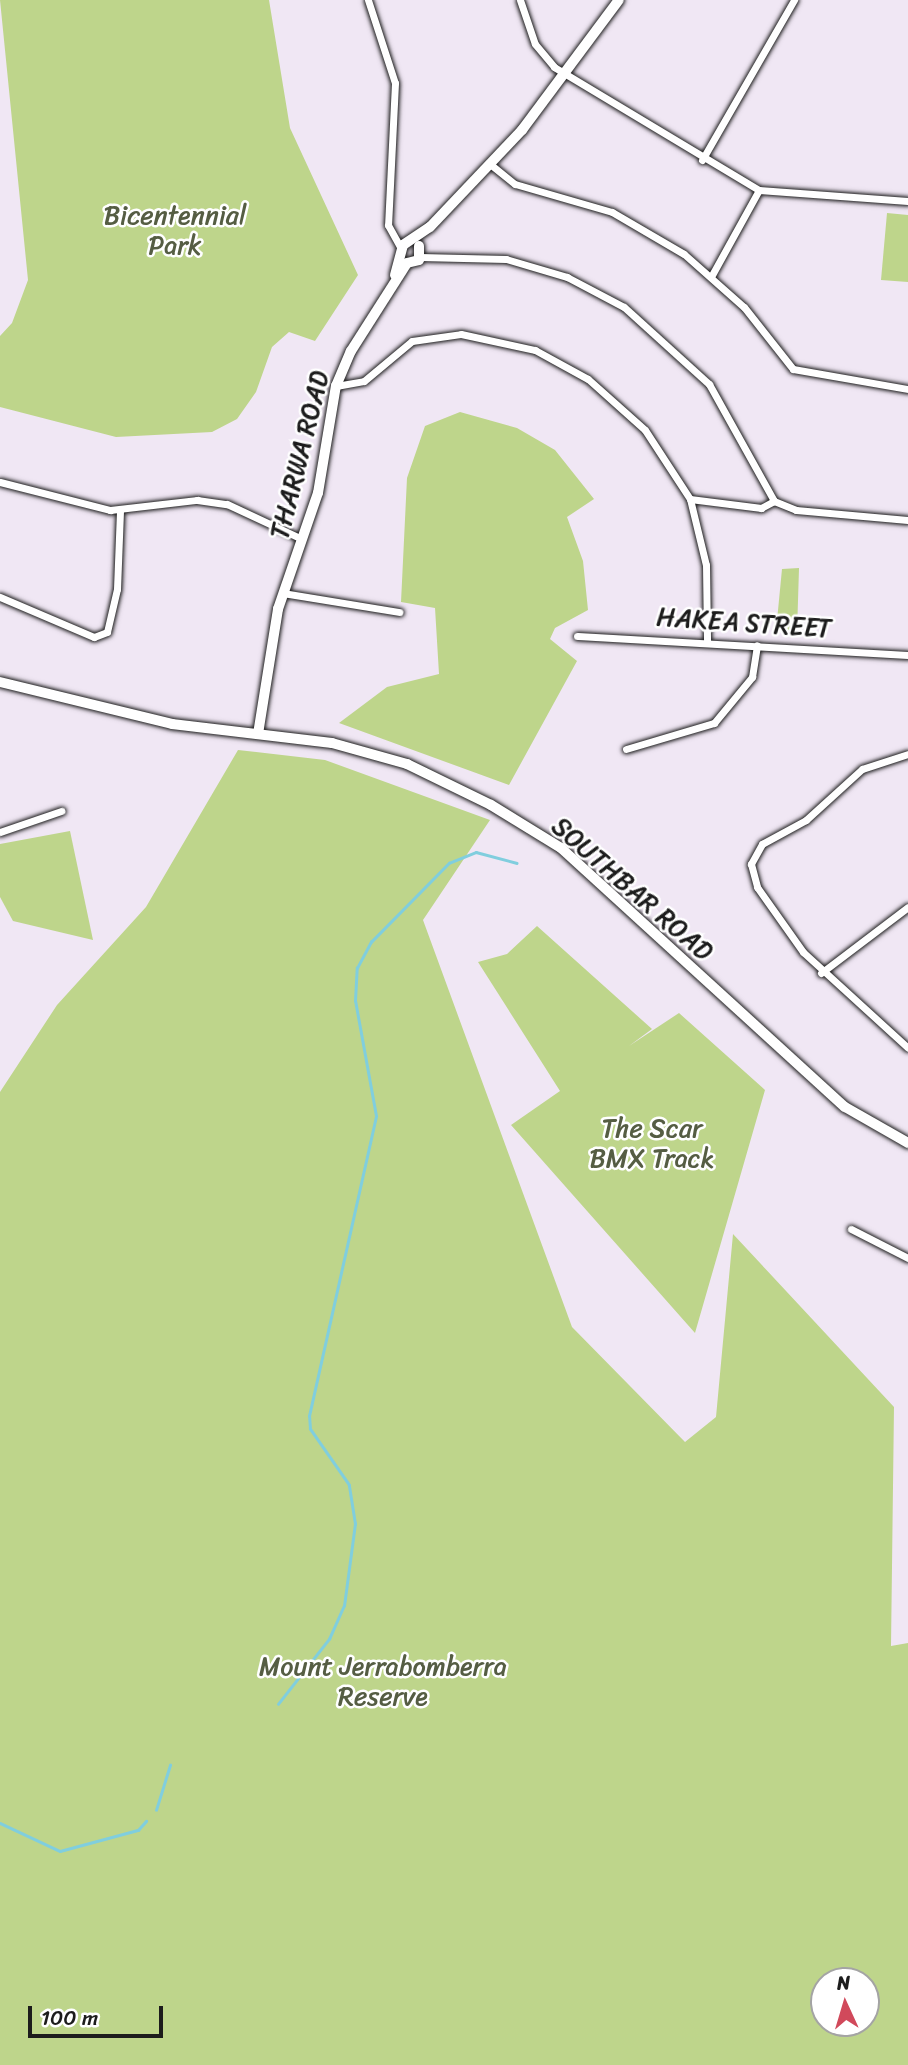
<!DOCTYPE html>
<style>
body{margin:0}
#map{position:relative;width:908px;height:2065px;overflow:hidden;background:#f0e7f4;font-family:Sriracha,sans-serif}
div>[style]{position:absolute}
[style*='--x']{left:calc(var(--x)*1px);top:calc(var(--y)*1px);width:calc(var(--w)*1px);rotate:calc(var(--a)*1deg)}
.green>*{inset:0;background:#bed58b}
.stream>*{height:2.5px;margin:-1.25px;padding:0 1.25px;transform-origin:1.25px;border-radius:1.25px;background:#80cede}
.roads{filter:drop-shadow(0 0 2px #1c1c1c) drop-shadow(0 0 2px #1c1c1c)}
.street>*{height:7px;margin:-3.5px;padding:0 3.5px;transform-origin:3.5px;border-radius:3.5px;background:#fff}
.secondary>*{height:10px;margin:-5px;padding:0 5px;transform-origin:5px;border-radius:5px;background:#fff}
span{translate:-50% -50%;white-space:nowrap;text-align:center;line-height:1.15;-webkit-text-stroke:5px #fff;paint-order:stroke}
.park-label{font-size:26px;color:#555d43}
.street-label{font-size:26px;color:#1c1c1c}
.north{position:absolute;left:810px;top:1967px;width:70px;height:70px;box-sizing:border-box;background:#fff;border:2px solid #a4a4a4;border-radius:50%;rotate:356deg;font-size:19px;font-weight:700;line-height:28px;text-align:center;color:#1c1c1c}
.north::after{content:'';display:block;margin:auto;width:24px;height:32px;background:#d1495b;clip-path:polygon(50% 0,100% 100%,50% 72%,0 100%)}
.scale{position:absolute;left:28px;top:2006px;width:135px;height:32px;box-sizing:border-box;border:4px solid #1c1c1c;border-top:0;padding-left:9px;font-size:21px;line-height:24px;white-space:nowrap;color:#1c1c1c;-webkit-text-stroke:5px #fff;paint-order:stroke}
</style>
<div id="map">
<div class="green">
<div style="clip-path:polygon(0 0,269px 0,290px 128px,358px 275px,315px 341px,289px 332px,272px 347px,256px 392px,237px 419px,212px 432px,116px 437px,0 407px,0 336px,12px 323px,28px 280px)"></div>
<div style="clip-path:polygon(887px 213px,908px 215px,908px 282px,881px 280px)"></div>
<div style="clip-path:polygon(460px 412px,517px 428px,555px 450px,594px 499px,567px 517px,583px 561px,588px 610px,555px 628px,550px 639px,577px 661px,509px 785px,339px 723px,387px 687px,439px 674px,435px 608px,401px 602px,407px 478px,425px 426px)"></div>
<div style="clip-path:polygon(799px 568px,797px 632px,776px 631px,782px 569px)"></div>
<div style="clip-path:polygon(evenodd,238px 750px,325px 760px,490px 820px,423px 920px,572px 1327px,685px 1442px,716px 1417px,733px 1234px,894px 1407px,891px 1646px,908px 1643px,908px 2065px,0 2065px,0 1092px,57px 1005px,146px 907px,238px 750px,824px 1981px,866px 1981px,866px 2023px,824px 2023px,824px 1981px)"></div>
<div style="clip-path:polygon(70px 831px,93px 940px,13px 921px,0 897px,0 844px)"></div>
<div style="clip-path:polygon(537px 926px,652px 1029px,629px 1046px,679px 1013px,765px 1090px,695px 1333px,511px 1125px,560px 1091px,478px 962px,507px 954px)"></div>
</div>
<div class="stream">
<div style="--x:278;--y:1704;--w:83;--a:-51.9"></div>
<div style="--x:329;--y:1639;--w:36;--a:-66"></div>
<div style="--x:344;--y:1606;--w:83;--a:-82.4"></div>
<div style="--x:355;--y:1524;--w:39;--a:-99"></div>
<div style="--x:349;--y:1485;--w:68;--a:-124.9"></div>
<div style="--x:310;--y:1429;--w:13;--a:-94"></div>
<div style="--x:309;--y:1416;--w:307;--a:-77.4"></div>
<div style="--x:376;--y:1116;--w:117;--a:-100.3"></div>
<div style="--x:355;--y:1001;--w:33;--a:-87"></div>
<div style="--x:357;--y:968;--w:30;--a:-62"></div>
<div style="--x:371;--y:942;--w:111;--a:-45.4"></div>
<div style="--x:449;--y:863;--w:29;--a:-22"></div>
<div style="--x:476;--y:852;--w:42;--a:15"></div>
<div style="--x:156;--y:1810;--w:47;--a:-72.7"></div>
<div style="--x:0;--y:1823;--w:66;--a:25"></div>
<div style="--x:60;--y:1851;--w:81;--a:-15.1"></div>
<div style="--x:138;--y:1830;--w:12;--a:-48"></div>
</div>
<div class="roads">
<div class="street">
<div style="--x:368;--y:0;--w:87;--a:72"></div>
<div style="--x:395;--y:83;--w:142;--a:92.8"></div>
<div style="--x:388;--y:225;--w:26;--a:61"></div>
<div style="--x:520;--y:0;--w:46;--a:71.2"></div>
<div style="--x:535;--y:44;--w:30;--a:50"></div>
<div style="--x:554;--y:67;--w:239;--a:31"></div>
<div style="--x:759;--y:190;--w:149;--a:4.2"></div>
<div style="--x:702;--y:160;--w:185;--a:-60.1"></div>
<div style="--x:490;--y:164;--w:32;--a:39"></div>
<div style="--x:515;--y:184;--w:101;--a:16.1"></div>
<div style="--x:612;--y:212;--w:83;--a:30.3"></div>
<div style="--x:684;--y:254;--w:80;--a:41.5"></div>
<div style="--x:744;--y:307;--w:79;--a:51.7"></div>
<div style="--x:793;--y:369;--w:117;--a:9.9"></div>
<div style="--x:420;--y:257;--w:86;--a:1.3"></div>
<div style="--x:506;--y:259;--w:64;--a:16.4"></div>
<div style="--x:567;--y:277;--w:64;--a:27.8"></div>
<div style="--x:624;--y:307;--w:115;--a:42.2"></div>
<div style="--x:709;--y:384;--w:134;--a:60.9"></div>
<div style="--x:712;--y:275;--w:97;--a:-61.1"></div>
<div style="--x:336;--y:386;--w:28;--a:-10"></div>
<div style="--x:364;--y:381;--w:62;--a:-39.8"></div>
<div style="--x:412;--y:341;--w:49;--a:-8.1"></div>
<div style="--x:461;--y:334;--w:76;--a:12.2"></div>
<div style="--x:535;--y:350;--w:60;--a:28.7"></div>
<div style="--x:588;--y:379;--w:76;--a:41.8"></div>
<div style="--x:645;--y:430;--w:82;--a:56.9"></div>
<div style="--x:690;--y:499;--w:68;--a:76.4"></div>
<div style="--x:706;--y:565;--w:76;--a:89.2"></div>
<div style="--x:0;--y:482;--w:114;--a:14.3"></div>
<div style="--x:110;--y:510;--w:88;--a:-6.6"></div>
<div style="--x:197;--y:500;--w:30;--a:8"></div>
<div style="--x:227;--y:504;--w:83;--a:25"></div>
<div style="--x:690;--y:499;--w:72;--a:7.2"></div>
<div style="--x:761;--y:508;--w:15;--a:-28"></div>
<div style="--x:774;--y:501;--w:24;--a:22"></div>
<div style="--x:796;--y:510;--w:112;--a:5.1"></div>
<div style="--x:283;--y:593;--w:118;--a:9.3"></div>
<div style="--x:0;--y:597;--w:102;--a:23.1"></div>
<div style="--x:94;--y:637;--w:14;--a:-21"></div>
<div style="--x:107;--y:632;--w:44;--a:-76.9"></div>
<div style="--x:117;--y:589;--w:79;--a:-87.8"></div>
<div style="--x:577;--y:636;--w:332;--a:3.3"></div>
<div style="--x:626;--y:749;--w:92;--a:-16.5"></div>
<div style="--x:714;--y:723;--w:60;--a:-50.4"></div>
<div style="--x:752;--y:677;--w:32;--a:-81"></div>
<div style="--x:908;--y:754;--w:48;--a:161.9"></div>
<div style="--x:862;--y:769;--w:76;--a:137.7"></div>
<div style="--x:806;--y:820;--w:50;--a:151.4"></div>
<div style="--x:762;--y:844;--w:23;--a:119"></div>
<div style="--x:751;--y:864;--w:24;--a:75"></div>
<div style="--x:757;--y:887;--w:80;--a:54.7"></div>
<div style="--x:803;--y:952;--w:142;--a:42.4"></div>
<div style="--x:0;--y:832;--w:65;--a:-19"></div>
<div style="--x:821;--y:973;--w:109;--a:-37.2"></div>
<div style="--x:851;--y:1229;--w:64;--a:27"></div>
</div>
<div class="secondary">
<div style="--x:407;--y:263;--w:12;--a:-14"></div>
<div style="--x:419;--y:260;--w:14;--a:-90"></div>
<div style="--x:395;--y:275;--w:31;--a:-75"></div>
<div style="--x:403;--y:245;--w:32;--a:-34"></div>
<div style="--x:430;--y:227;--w:134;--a:-46.5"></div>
<div style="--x:522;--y:130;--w:162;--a:-53.3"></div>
<div style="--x:0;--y:682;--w:177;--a:13.7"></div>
<div style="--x:172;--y:724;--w:161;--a:6.8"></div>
<div style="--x:332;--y:743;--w:78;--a:15.6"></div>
<div style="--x:407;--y:764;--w:93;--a:26"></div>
<div style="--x:491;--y:805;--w:82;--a:31.6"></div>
<div style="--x:561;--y:848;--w:384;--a:42.4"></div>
<div style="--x:845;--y:1107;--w:73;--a:29.7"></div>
<div style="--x:258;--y:734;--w:127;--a:-80.9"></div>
<div style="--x:278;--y:609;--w:123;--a:-71"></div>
<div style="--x:318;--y:493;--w:109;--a:-80.5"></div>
<div style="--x:336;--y:386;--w:38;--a:-67"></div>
<div style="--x:351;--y:351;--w:104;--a:-57.5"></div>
</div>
</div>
<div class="park-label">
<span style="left:175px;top:231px">Bicentennial<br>Park</span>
<span style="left:652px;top:1144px">The Scar<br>BMX Track</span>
<span style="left:383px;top:1682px">Mount Jerrabomberra<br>Reserve</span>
</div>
<div class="street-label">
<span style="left:300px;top:455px;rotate:-76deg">THARWA ROAD</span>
<span style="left:744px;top:623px;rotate:4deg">HAKEA STREET</span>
<span style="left:632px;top:889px;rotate:41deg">SOUTHBAR ROAD</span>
</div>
<div class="north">N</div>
<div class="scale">100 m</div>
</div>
